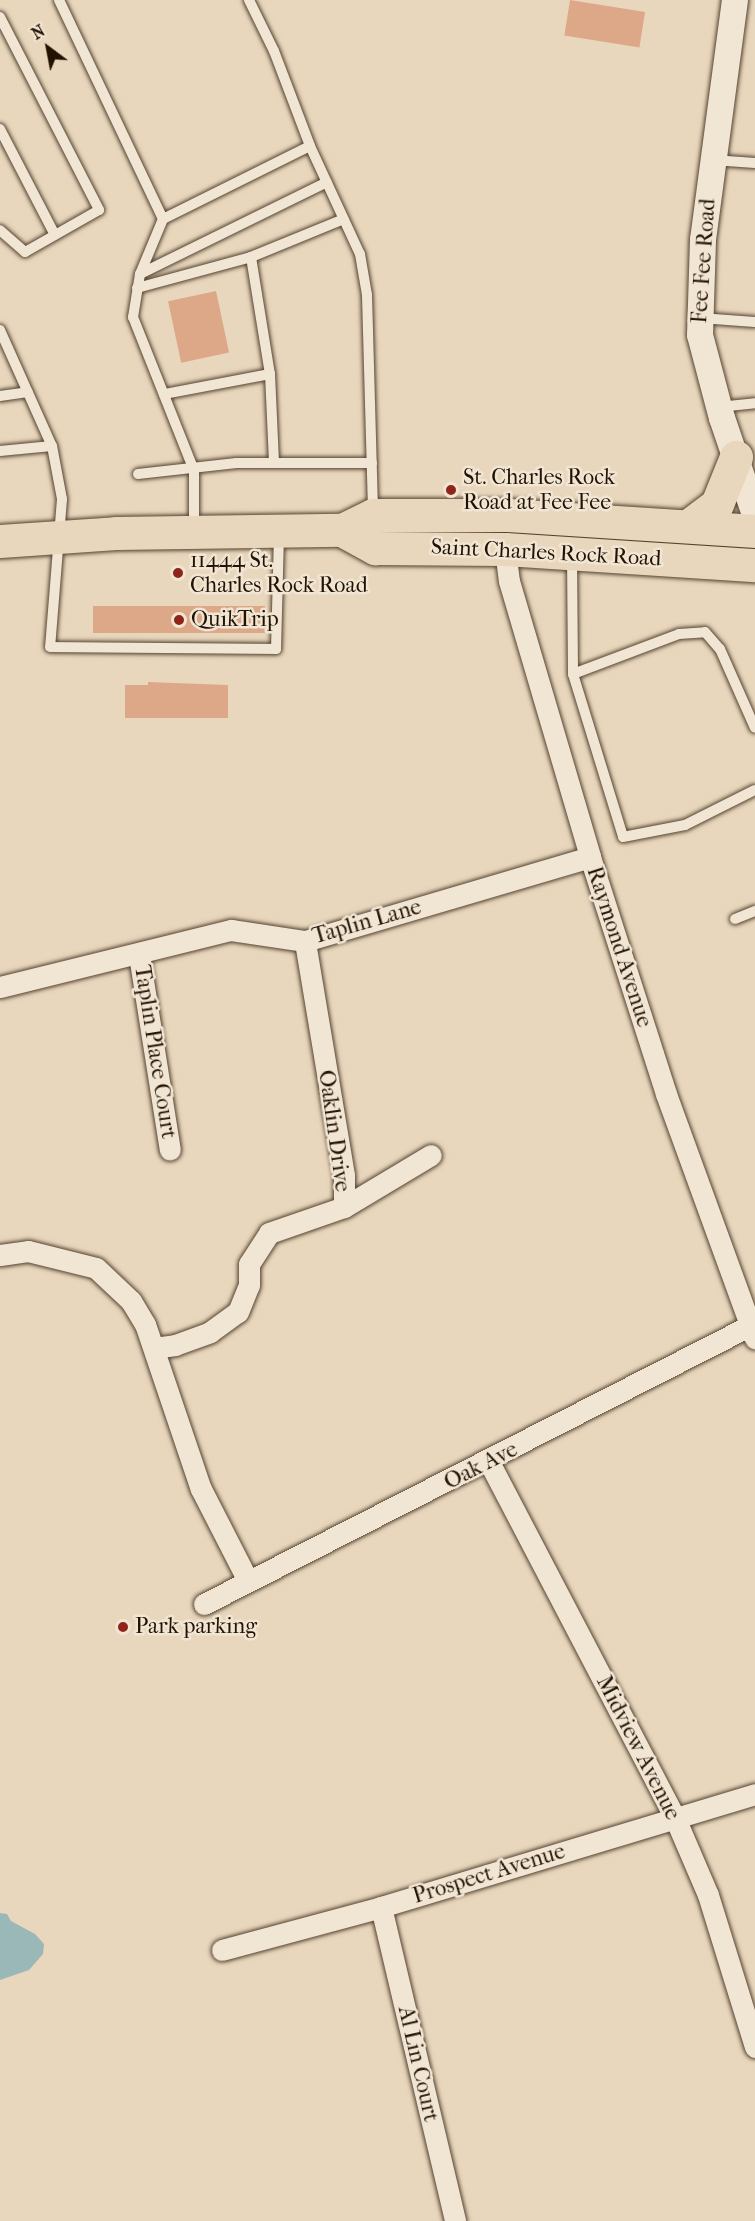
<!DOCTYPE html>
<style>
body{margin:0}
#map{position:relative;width:755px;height:2221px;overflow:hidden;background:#e9d7bd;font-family:"IM FELL French Canon",serif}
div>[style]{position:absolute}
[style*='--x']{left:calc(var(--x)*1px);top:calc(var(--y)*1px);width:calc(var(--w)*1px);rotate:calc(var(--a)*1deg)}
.water>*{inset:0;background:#99b8b7}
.building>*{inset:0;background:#dda888;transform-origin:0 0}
.roads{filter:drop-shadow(0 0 2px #544330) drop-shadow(0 0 2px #544330)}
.service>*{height:10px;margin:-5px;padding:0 5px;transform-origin:5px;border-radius:5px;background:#f1e5d4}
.minor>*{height:21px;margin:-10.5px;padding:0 10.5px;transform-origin:10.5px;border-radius:10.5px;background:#f1e5d4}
.tertiary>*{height:26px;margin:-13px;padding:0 13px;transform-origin:13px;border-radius:13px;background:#f1e5d4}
.primary>*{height:33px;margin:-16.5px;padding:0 16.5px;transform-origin:16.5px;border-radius:16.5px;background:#e9d7bd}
.dots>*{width:16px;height:16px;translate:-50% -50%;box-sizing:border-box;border:3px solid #f1e5d4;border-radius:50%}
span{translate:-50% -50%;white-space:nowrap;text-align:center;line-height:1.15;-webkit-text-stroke:5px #f1e5d4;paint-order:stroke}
.street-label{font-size:22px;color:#221201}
.poi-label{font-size:22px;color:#221201}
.left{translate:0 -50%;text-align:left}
.north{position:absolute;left:18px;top:18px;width:60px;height:60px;-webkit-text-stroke:4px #f1e5d4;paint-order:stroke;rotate:328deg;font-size:16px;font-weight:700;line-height:24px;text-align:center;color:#221201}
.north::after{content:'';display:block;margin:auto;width:21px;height:27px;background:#221201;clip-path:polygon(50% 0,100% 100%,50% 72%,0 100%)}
</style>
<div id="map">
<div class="water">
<div style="clip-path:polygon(0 1913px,7px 1914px,11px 1921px,35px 1934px,44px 1944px,43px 1954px,29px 1970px,0 1980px)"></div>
</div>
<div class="building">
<div style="left:570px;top:0;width:76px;height:36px;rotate:9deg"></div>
<div style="left:216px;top:291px;width:63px;height:49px;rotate:78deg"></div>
<div style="left:265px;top:606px;width:27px;height:172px;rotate:90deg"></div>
<div style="clip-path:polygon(148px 682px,228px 685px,228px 718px,125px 718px,125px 685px,148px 685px)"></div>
</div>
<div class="roads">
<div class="service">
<div style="--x:59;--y:0;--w:242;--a:64.6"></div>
<div style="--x:163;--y:219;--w:60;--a:112.7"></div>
<div style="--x:140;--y:274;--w:44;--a:99.2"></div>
<div style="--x:133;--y:317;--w:165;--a:68.3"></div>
<div style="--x:194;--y:470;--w:59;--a:90"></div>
<div style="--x:249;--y:0;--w:57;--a:63.9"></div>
<div style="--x:274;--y:51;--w:102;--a:69.2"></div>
<div style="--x:0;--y:17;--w:217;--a:62.8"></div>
<div style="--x:99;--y:210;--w:85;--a:150.4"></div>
<div style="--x:25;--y:252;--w:33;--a:-139"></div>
<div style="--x:0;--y:129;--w:119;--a:62.6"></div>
<div style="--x:713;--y:160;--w:42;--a:4.1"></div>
<div style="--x:163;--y:219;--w:164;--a:-26.4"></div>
<div style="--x:310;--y:146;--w:119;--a:65.2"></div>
<div style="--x:360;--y:254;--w:42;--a:80.3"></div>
<div style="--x:367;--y:295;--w:217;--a:88.4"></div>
<div style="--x:251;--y:257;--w:100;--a:-22.2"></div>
<div style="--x:140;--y:274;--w:208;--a:-26.2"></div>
<div style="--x:137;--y:288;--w:118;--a:-15.2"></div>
<div style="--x:251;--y:257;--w:119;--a:80.8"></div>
<div style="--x:270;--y:374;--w:108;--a:169.3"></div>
<div style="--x:700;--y:318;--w:55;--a:4.2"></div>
<div style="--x:0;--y:330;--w:127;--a:65.9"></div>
<div style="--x:52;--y:446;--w:54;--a:79.3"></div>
<div style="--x:62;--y:499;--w:148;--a:94.6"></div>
<div style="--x:50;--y:647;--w:226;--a:0.5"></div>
<div style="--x:276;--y:649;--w:114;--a:-88.5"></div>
<div style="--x:270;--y:374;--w:89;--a:87.4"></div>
<div style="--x:0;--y:396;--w:28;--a:-8"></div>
<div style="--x:719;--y:407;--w:36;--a:-6"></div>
<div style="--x:0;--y:451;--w:52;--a:-5.5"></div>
<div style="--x:138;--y:474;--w:99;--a:-6.4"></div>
<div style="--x:236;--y:463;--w:136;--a:0"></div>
<div style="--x:572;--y:556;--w:118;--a:89.5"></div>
<div style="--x:573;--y:674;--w:170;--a:72.9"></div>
<div style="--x:623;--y:837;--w:63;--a:-11"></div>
<div style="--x:685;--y:825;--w:78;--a:-26.6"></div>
<div style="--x:573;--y:674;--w:113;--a:-20.7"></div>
<div style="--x:679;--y:634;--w:26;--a:-4"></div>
<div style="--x:705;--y:632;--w:23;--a:49"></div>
<div style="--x:720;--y:649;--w:86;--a:66.1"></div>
<div style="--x:735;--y:919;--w:22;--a:-22"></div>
</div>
<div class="minor">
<div style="--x:505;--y:549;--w:32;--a:83"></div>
<div style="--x:509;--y:581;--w:288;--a:73.6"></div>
<div style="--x:590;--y:857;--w:249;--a:72.2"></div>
<div style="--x:666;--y:1094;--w:260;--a:70"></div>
<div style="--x:139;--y:955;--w:197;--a:81"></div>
<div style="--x:0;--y:987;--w:238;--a:-13.9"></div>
<div style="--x:231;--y:930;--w:75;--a:8.5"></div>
<div style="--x:305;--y:941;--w:297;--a:-16.4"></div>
<div style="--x:344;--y:1207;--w:101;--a:-30.9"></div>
<div style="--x:0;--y:1255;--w:28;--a:-8"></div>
<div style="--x:28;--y:1251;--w:70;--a:14"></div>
<div style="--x:96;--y:1268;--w:48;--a:43.3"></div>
<div style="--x:131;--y:1301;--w:27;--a:59"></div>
<div style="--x:145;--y:1324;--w:174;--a:71.3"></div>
<div style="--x:201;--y:1489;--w:103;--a:62.9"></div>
<div style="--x:154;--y:1348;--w:21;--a:-8"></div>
<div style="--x:175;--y:1345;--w:37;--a:-20"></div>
<div style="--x:210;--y:1332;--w:34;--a:-36"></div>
<div style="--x:238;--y:1312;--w:29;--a:-68"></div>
<div style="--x:249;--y:1285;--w:21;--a:-90"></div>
<div style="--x:249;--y:1264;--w:37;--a:-57"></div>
<div style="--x:269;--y:1233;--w:79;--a:-19.1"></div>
<div style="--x:344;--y:1207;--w:32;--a:-90"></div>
<div style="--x:344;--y:1175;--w:237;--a:-99.5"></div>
<div style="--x:489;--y:1462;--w:402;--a:62.4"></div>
<div style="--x:675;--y:1818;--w:84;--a:66.8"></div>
<div style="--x:708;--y:1895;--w:159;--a:72.8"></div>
<div style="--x:204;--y:1604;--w:619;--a:-27.02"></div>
<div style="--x:381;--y:1907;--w:323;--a:76.7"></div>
<div style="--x:222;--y:1950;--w:165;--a:-15.1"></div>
<div style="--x:381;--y:1907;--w:391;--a:-16.8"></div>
</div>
<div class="tertiary">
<div style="--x:735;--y:0;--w:242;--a:97.6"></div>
<div style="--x:703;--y:240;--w:95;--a:91.8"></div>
<div style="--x:700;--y:335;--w:86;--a:75.2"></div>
<div style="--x:722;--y:418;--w:102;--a:71.2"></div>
</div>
<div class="primary">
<div style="--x:688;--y:526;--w:36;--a:-37"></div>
<div style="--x:717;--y:504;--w:51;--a:-68"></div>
<div style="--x:342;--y:530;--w:38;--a:29"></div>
<div style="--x:375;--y:548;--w:130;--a:0.4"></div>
<div style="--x:505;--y:549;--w:251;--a:3.7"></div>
<div style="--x:0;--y:541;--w:116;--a:-3.9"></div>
<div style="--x:116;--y:533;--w:226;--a:-0.8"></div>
<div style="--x:342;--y:530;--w:34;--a:-26"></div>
<div style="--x:373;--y:515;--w:135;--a:0"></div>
<div style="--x:508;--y:515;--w:248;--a:3.7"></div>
</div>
</div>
<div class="dots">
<div style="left:451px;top:490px;background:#8f2418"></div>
<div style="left:178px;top:573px;background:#8f2418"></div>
<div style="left:179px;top:620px;background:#8f2418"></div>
<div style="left:123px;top:1627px;background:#8f2418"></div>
</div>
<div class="street-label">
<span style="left:704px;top:261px;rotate:-86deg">Fee Fee Road</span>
<span style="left:546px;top:553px;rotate:3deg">Saint Charles Rock Road</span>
<span style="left:367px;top:922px;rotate:-16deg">Taplin Lane</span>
<span style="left:619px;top:947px;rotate:72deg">Raymond Avenue</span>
<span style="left:155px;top:1052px;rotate:81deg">Taplin Place Court</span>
<span style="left:334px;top:1131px;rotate:82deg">Oaklin Drive</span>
<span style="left:481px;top:1466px;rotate:-27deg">Oak Ave</span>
<span style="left:638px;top:1748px;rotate:63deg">Midview Avenue</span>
<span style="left:489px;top:1874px;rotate:-17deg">Prospect Avenue</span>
<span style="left:418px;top:2064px;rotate:77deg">Al Lin Court</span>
</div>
<div class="poi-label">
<span class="left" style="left:463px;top:490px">St. Charles Rock<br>Road at Fee Fee</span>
<span class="left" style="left:190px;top:573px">11444 St.<br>Charles Rock Road</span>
<span class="left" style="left:191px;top:620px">QuikTrip</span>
<span class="left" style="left:135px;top:1627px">Park parking</span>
</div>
<div class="north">N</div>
</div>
